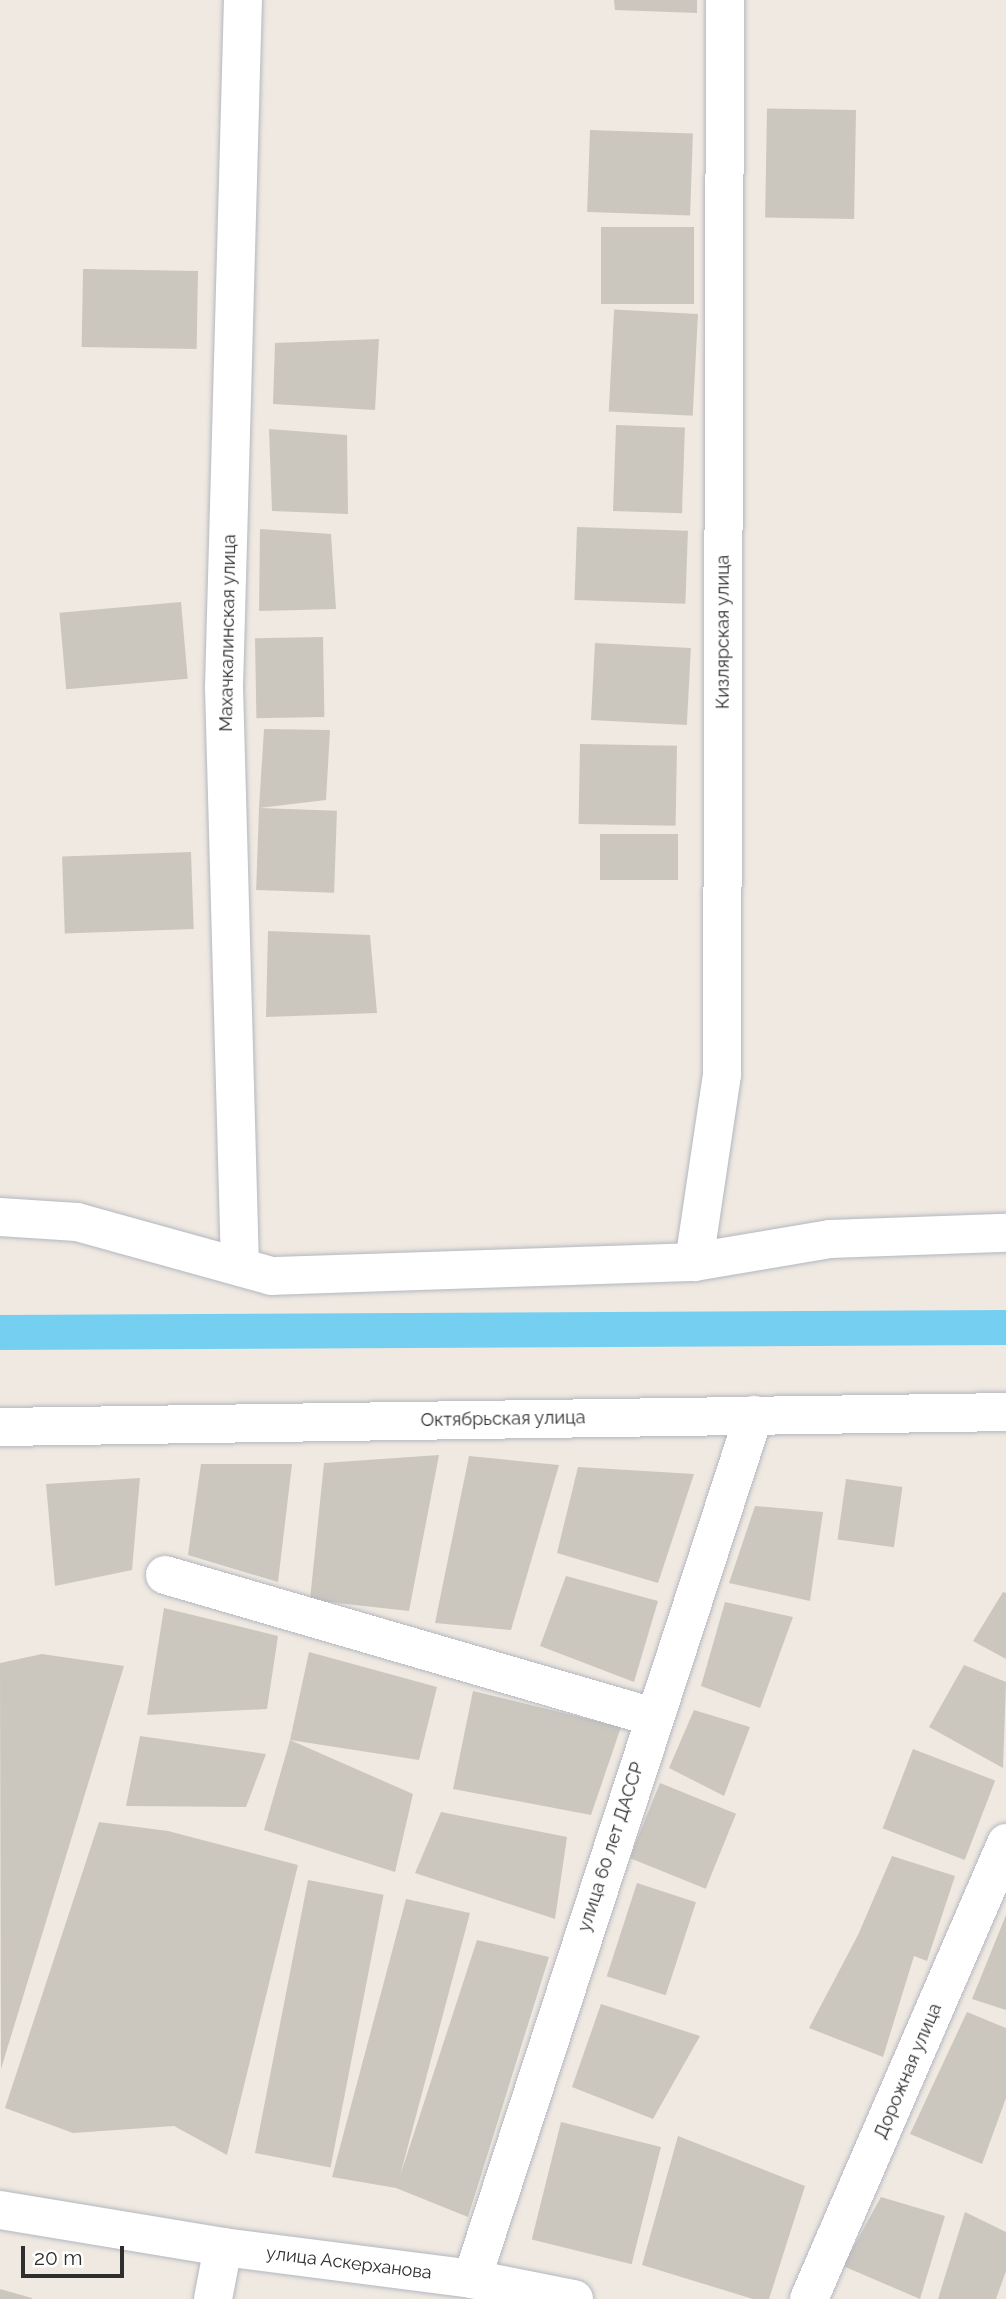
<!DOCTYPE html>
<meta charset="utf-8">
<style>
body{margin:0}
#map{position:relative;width:1006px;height:2299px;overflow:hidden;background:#efe9e1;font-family:Raleway,sans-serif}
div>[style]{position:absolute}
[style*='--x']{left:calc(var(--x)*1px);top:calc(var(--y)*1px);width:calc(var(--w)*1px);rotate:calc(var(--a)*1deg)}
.canal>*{height:35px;margin:-17.5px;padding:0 17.5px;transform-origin:17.5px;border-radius:17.5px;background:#75cff0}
.building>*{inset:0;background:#cbc7bf;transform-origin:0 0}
.roads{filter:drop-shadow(0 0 2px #b4b7c1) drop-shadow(0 0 2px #b4b7c1)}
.minor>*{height:38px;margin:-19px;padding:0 19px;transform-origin:19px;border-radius:19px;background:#fff}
span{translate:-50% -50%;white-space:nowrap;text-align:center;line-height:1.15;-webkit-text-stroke:5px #fff;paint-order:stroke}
.street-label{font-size:18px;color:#2e2e2e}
.scale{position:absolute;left:21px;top:2246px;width:103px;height:32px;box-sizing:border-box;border:4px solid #2e2e2e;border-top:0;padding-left:9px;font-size:21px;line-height:24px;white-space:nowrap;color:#2e2e2e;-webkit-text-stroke:5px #fff;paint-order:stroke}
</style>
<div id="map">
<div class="canal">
<div style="--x:0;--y:1332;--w:1006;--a:-0.28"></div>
</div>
<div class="building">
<div style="clip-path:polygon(614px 0,697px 0,697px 13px,615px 10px)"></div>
<div style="left:856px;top:110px;width:109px;height:89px;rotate:91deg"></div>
<div style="left:590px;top:130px;width:103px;height:82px;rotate:2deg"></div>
<div style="left:601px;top:227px;width:93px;height:77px"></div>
<div style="left:198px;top:271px;width:78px;height:115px;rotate:91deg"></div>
<div style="left:698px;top:314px;width:102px;height:84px;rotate:93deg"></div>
<div style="clip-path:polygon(379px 339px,375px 410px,273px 404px,275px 343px)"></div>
<div style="left:616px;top:425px;width:69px;height:86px;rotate:2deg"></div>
<div style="clip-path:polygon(269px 429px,347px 435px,348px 514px,272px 511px)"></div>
<div style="left:577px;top:527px;width:111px;height:73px;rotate:2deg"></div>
<div style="clip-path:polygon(260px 529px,331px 534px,336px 609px,259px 611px)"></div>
<div style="left:181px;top:602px;width:77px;height:122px;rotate:85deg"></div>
<div style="left:323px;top:637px;width:80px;height:68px;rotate:89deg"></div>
<div style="left:595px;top:643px;width:96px;height:77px;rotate:3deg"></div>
<div style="clip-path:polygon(264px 729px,330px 730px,326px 800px,259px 808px)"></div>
<div style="left:580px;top:744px;width:97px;height:80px;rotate:1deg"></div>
<div style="left:259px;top:808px;width:78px;height:82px;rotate:2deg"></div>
<div style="left:600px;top:834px;width:78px;height:46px"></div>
<div style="left:191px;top:852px;width:77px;height:129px;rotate:88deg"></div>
<div style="clip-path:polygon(268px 931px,370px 935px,377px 1013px,266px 1017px)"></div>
<div style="clip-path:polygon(439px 1455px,409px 1611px,310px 1600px,324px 1463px)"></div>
<div style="clip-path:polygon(469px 1456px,559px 1465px,511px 1630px,435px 1623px)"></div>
<div style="clip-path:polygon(201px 1464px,292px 1464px,278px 1582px,188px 1555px)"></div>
<div style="clip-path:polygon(578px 1467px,694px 1474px,658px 1583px,557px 1553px)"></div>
<div style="clip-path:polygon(140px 1478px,132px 1570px,55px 1586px,46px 1484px)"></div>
<div style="left:846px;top:1479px;width:57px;height:61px;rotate:8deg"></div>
<div style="clip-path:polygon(755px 1506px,823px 1512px,810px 1601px,729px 1583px)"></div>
<div style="clip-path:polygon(566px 1576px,658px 1601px,634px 1682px,540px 1646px)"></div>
<div style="clip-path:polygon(1003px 1592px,1006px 1593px,1006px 1659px,973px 1641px)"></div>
<div style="clip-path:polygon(725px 1602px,793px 1617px,760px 1708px,701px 1686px)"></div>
<div style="clip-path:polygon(164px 1608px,278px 1636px,267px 1709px,147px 1715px)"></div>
<div style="clip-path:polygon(309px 1652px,437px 1687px,419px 1760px,290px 1740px)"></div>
<div style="clip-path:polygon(42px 1654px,124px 1666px,1px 2069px,0 1663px)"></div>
<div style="clip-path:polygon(964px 1665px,1006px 1682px,1003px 1768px,929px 1727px)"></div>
<div style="clip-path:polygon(473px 1691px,621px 1727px,591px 1815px,453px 1789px)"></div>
<div style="clip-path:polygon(694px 1710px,750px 1727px,724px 1796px,669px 1768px)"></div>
<div style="clip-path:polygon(140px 1736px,266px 1754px,246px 1807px,126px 1806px)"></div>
<div style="clip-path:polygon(290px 1740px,413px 1794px,395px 1872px,264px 1830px)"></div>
<div style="left:913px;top:1749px;width:88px;height:85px;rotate:21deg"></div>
<div style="left:660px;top:1783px;width:82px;height:81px;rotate:22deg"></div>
<div style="clip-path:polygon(441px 1812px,567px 1837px,555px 1919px,415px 1873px)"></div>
<div style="clip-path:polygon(99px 1822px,168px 1831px,298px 1865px,227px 2155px,174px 2126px,73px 2133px,5px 2108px)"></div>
<div style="clip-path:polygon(892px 1856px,955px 1876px,927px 1961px,914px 1956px,883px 2057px,809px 2028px,858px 1935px)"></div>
<div style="left:308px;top:1880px;width:77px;height:278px;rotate:11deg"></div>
<div style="left:637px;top:1883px;width:62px;height:98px;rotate:18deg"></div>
<div style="clip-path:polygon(406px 1899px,470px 1913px,400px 2176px,477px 1940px,549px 1957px,468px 2217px,396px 2188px,332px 2177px)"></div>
<div style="clip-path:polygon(1006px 1915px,1006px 2010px,972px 1999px)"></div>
<div style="clip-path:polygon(601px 2004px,700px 2036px,653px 2119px,572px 2087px)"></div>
<div style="clip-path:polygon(967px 2012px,1006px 2028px,1006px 2098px,982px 2164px,910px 2134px)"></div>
<div style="left:561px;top:2122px;width:103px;height:121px;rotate:14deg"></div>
<div style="clip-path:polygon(678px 2136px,805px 2186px,769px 2299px,753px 2299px,642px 2265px)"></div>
<div style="clip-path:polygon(881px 2197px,945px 2216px,920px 2299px,843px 2266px)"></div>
<div style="clip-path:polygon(965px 2212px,1006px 2232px,1006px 2271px,996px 2299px,938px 2299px)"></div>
<div style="clip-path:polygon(0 2289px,32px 2298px,32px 2299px,0 2299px)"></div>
</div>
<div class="roads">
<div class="minor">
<div style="--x:0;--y:1217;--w:77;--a:3.7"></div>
<div style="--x:77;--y:1222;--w:202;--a:15.5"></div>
<div style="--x:272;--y:1276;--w:422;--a:-1.9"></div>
<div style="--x:694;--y:1262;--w:138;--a:-9.6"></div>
<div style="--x:830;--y:1239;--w:176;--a:-2"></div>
<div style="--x:694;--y:1262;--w:189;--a:-81.5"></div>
<div style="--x:722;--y:1075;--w:1075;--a:-89.84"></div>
<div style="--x:240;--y:1267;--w:580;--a:-91.58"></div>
<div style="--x:224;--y:687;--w:687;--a:-88.42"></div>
<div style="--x:0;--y:1427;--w:1006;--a:-0.85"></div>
<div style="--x:165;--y:1575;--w:508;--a:16.22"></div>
<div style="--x:0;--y:2210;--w:226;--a:9.4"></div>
<div style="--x:223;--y:2247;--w:251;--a:7.3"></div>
<div style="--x:472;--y:2279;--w:104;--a:11.1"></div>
<div style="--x:472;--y:2279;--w:909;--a:-71.92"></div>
<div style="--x:213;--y:2299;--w:53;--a:-79.1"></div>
<div style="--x:809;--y:2299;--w:497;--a:-66.6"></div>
</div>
</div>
<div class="street-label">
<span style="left:723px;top:632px;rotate:-90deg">Кизлярская улица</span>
<span style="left:228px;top:633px;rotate:-89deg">Махачкалинская улица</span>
<span style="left:503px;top:1419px;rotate:-1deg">Октябрьская улица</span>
<span style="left:611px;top:1847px;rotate:-72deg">улица 60 лет ДАССР</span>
<span style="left:908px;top:2071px;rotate:-67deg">Дорожная улица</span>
<span style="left:349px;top:2263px;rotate:7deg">улица Аскерханова</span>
</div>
<div class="scale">20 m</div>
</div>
